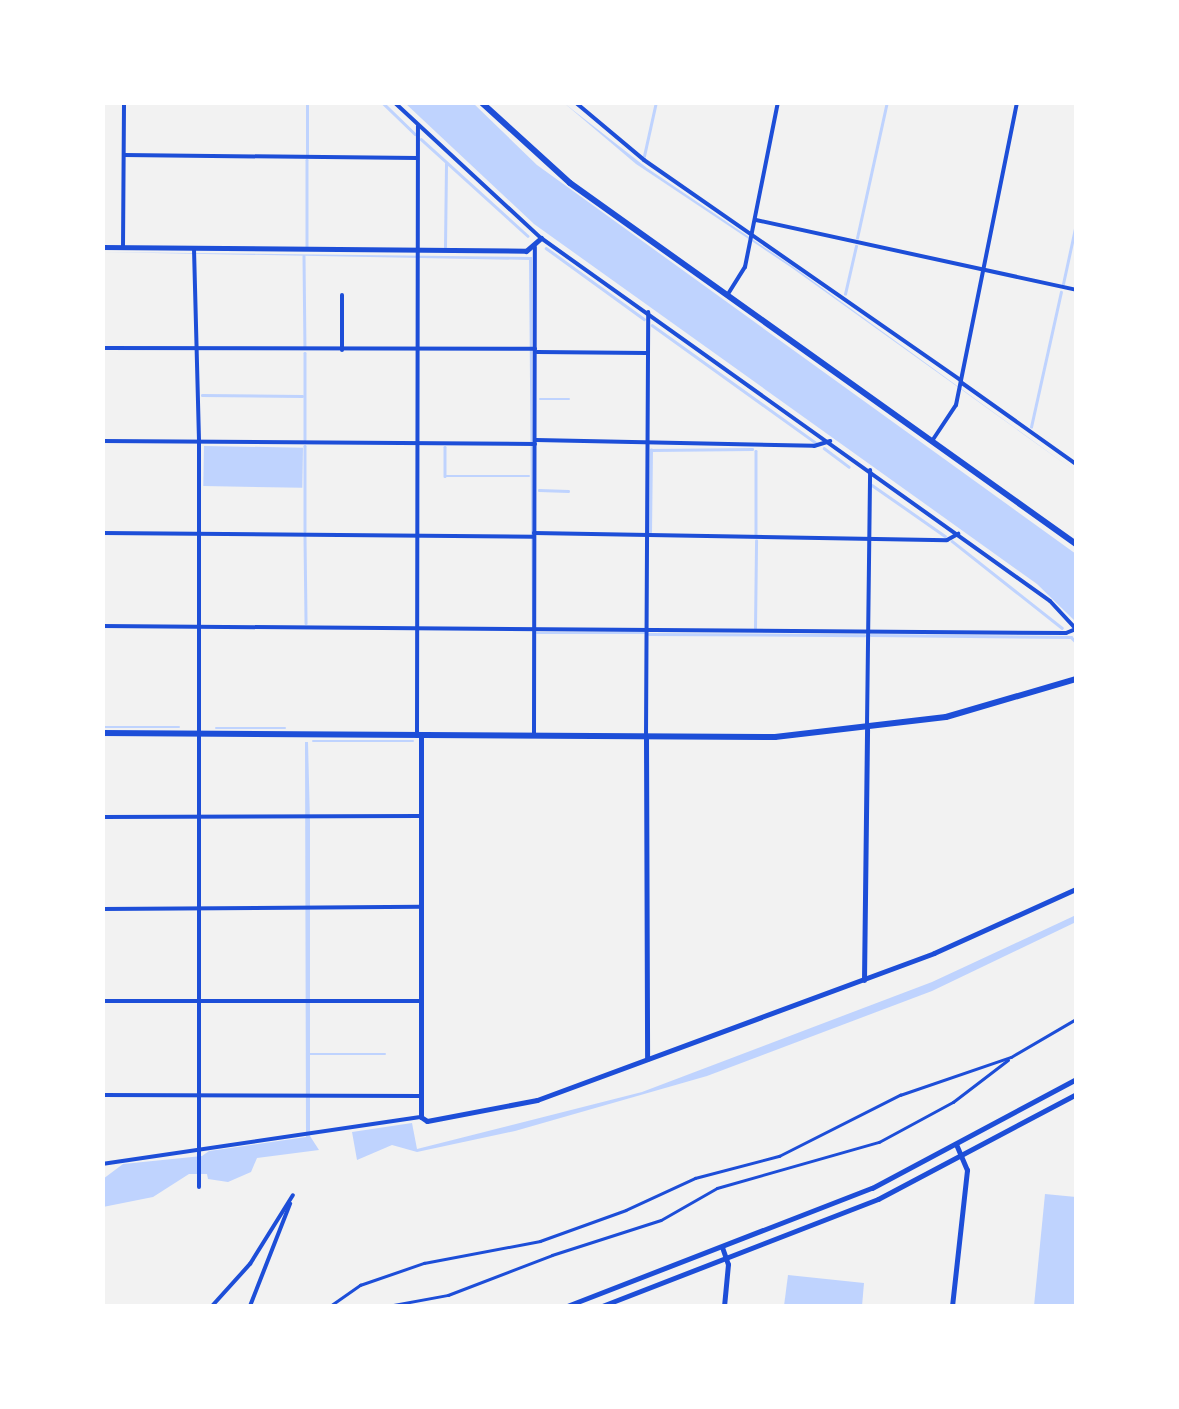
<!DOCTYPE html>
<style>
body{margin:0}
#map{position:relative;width:1179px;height:1409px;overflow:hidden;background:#f2f2f2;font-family:"PT Sans",sans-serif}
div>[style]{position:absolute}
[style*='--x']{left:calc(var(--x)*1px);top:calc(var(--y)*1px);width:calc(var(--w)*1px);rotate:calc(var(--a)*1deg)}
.water>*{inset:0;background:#bfd3fe;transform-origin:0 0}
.stream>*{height:2.5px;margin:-1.25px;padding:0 1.25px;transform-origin:1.25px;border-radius:1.25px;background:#bfd3fe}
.service>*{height:2.5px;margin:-1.25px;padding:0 1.25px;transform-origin:1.25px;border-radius:1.25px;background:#1d4ed8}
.minor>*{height:4px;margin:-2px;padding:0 2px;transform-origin:2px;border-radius:2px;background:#1d4ed8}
.tertiary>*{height:5px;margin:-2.5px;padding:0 2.5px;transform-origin:2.5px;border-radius:2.5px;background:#1d4ed8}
.secondary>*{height:6px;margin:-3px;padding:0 3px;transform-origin:3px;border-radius:3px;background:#1d4ed8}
span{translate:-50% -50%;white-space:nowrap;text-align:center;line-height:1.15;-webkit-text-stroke:8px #fff;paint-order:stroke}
.frame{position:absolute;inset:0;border:105px solid #fff;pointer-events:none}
</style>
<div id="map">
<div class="water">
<div style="clip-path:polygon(405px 103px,473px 103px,537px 165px,1076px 554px,1076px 622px,1037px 584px,534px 224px)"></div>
<div style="clip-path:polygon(564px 103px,647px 168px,792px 266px,1076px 472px,792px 268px,636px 164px)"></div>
<div style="clip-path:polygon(102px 252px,532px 257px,532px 626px,529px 260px)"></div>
<div style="left:204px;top:446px;width:99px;height:40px;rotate:1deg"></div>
<div style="clip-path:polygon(305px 742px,308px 742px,310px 821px,310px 1136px,319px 1150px,257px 1158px,251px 1172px,228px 1182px,208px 1179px,207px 1174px,189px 1174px,153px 1197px,103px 1207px,103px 1179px,123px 1164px,202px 1156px,209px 1151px,306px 1137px)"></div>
<div style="clip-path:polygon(1076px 915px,1076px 922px,932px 991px,707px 1076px,515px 1131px,417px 1152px,392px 1145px,357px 1160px,352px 1132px,412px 1123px,417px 1149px,642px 1092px,932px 982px)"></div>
<div style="clip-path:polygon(1045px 1194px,1076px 1197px,1076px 1306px,1034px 1306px)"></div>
<div style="clip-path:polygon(788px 1275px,864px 1283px,862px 1306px,784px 1306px)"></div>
</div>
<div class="stream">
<div style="--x:382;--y:102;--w:46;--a:44.1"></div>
<div style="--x:421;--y:139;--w:144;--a:42.2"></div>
<div style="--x:307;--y:155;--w:53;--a:-90"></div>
<div style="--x:644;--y:156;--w:55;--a:-77.5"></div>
<div style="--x:307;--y:160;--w:86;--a:90"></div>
<div style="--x:857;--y:238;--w:139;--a:-77.6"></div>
<div style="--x:445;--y:247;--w:83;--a:-89.3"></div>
<div style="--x:546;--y:248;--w:121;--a:35.9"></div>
<div style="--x:304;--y:256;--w:91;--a:89.4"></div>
<div style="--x:1063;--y:284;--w:61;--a:-77.8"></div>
<div style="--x:845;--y:294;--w:49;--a:-77.1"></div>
<div style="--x:652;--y:325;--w:202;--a:35.7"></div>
<div style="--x:305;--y:353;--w:86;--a:90"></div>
<div style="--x:202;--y:395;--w:100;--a:0.6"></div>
<div style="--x:540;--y:399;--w:29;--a:0"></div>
<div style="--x:1031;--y:427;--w:138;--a:-77.5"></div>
<div style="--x:305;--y:446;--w:85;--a:90"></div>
<div style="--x:445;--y:447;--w:29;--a:90"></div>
<div style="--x:445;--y:476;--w:84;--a:0"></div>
<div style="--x:824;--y:448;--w:31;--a:37"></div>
<div style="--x:756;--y:451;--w:84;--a:90"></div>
<div style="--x:872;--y:485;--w:89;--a:34.9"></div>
<div style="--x:539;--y:490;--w:29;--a:2"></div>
<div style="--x:650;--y:532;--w:82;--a:-89.3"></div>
<div style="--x:651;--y:450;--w:101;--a:-0.6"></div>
<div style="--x:305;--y:537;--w:86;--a:89.3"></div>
<div style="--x:952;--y:541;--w:140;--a:38.3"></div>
<div style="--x:755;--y:628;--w:87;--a:-89.3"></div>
<div style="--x:537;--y:633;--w:107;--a:0"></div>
<div style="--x:649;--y:634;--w:215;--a:0.3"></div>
<div style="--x:871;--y:635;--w:200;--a:0.6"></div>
<div style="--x:1071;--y:637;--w:7;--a:45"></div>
<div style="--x:102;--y:727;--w:77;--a:0"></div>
<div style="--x:216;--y:728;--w:69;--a:0"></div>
<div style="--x:313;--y:741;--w:100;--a:0"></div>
<div style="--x:308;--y:1054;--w:77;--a:0"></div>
</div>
<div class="service">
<div style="--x:330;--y:1306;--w:37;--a:-35"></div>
<div style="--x:360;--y:1285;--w:68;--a:-19"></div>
<div style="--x:424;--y:1263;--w:118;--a:-10.7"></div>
<div style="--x:540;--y:1241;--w:91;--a:-19.8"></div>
<div style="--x:626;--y:1210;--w:76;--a:-24.9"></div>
<div style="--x:695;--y:1178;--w:87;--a:-14.7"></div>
<div style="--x:779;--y:1156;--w:136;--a:-26.8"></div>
<div style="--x:900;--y:1095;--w:117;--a:-18.9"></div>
<div style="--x:1011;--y:1057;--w:75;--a:-30.3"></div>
<div style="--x:388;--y:1306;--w:61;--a:-10.4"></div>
<div style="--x:448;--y:1295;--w:111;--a:-21"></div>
<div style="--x:552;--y:1255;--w:114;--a:-17.8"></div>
<div style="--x:661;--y:1220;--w:64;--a:-29.7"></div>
<div style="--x:717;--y:1188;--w:168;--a:-15.9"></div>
<div style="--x:879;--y:1142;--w:84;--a:-28.4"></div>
<div style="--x:953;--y:1102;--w:69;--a:-37.4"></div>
</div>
<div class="minor">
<div style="--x:394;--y:102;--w:200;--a:42.8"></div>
<div style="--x:541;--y:238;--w:625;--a:35.5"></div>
<div style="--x:1050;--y:601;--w:38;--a:47"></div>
<div style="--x:575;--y:102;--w:90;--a:40"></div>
<div style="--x:644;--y:160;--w:386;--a:34.8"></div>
<div style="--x:124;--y:155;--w:293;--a:0.6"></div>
<div style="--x:756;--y:220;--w:328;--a:12.3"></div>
<div style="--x:123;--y:248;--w:146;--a:-89.6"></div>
<div style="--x:194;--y:249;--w:193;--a:88.5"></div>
<div style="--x:199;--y:442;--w:745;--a:90"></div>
<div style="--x:728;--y:294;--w:32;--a:-58"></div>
<div style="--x:745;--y:267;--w:168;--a:-78.7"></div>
<div style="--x:342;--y:295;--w:55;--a:90"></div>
<div style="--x:102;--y:348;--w:433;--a:0.1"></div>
<div style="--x:537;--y:352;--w:110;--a:0.5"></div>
<div style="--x:962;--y:383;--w:140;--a:35.4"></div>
<div style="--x:536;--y:440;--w:278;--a:1.2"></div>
<div style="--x:814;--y:446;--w:17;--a:-17"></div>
<div style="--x:102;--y:441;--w:433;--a:0.4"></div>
<div style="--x:932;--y:441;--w:43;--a:-56.3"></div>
<div style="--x:956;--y:405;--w:309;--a:-78.6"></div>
<div style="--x:102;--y:533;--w:432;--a:0.5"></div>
<div style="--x:534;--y:533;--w:413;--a:1"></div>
<div style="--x:947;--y:540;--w:13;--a:-29"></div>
<div style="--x:102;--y:626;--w:964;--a:0.42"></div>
<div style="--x:1066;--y:633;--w:11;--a:-22"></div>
<div style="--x:867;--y:726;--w:256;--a:-89.3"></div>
<div style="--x:417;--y:736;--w:610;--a:-89.91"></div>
<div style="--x:534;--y:736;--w:489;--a:-89.9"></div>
<div style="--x:646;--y:737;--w:425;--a:-89.7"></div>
<div style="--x:102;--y:817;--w:318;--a:-0.2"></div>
<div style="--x:102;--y:909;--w:319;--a:-0.4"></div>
<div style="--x:102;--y:1001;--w:319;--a:0"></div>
<div style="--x:102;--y:1095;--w:320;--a:0.2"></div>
<div style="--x:102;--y:1164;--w:320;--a:-8.4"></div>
<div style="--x:212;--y:1306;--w:57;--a:-47.9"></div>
<div style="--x:250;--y:1264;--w:81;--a:-58.1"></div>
<div style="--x:250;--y:1306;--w:110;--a:-68.6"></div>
</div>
<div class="tertiary">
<div style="--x:102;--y:247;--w:424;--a:0.5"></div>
<div style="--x:526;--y:251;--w:20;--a:-41"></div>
<div style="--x:421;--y:736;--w:381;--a:90"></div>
<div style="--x:421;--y:1117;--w:7;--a:34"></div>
<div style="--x:427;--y:1121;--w:112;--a:-10.8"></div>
<div style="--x:537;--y:1100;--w:423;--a:-20.3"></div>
<div style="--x:934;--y:953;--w:156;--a:-24.3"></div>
<div style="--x:646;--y:738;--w:321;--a:89.8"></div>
<div style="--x:864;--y:980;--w:251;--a:-89.3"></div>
<div style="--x:722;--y:1247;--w:18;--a:71"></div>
<div style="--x:728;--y:1264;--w:42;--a:95.4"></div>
<div style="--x:567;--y:1306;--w:327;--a:-21.2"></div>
<div style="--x:872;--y:1188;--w:231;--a:-28.1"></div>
<div style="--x:602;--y:1306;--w:296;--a:-21.2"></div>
<div style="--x:878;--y:1199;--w:224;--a:-27.9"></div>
<div style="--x:952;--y:1306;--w:137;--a:-83.7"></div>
<div style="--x:967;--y:1170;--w:28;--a:-113"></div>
</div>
<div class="secondary">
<div style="--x:481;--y:102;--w:120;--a:42.3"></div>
<div style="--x:570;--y:183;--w:622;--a:35.51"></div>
<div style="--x:102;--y:733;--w:673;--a:0.34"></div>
<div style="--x:775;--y:737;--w:172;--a:-6.7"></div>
<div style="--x:946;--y:717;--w:135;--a:-16.3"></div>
</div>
<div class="frame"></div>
</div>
